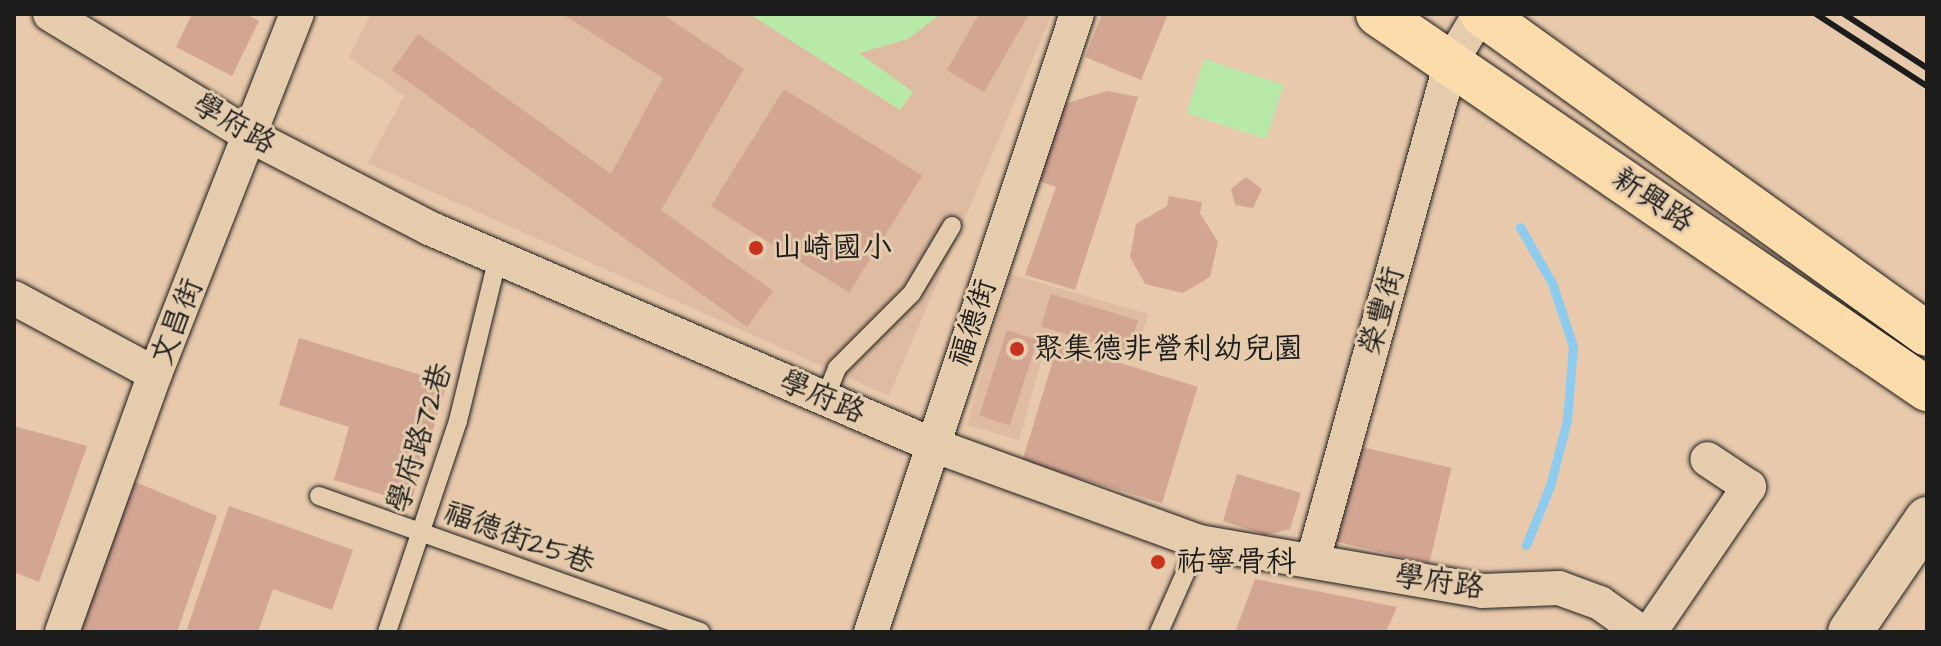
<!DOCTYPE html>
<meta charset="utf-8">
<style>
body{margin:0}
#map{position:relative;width:1941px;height:646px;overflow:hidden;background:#e8c9ac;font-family:"Architects Daughter","LXGW WenKai TC",sans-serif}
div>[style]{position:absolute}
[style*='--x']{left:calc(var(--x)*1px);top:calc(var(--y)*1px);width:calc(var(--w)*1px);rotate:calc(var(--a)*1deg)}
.built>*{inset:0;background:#debba1}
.green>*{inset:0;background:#b8e9a9;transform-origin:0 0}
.stream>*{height:9px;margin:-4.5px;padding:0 4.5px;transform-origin:4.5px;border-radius:4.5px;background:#8dccee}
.building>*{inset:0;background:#d3a593;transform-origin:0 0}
.roads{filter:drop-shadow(0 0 2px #1c1c1c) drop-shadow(0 0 2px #1c1c1c)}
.lane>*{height:18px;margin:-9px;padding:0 9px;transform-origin:9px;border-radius:9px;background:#e5ccad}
.street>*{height:34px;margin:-17px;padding:0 17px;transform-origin:17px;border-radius:17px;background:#e5ccad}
.secondary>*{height:44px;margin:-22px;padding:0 22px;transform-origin:22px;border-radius:22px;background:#e5ccad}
.primary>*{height:44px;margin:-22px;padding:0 22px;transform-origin:22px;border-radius:22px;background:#fddcac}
.rail>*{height:6px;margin:-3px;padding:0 3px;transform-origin:3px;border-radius:3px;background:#1c1c1c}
.dots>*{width:22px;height:22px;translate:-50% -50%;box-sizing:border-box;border:4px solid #e5ccad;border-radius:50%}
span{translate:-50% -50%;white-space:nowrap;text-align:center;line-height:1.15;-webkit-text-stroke:6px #e5ccad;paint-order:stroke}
.street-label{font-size:30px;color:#1c1c1c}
.poi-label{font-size:30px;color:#1c1c1c}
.left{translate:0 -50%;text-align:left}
.frame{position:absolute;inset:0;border:16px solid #1c1c1c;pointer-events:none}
</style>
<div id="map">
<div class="built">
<div style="clip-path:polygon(371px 14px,1052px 14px,889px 396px,368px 163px,404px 96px,349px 57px)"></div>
<div style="clip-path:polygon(1010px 274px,1148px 314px,1134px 362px,1048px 337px,1019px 440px,967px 425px)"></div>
</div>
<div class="green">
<div style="clip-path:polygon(749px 14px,941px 14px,908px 39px,859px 53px,913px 92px,900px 110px)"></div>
<div style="left:1204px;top:59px;width:84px;height:57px;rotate:18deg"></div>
</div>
<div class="stream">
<div style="--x:1520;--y:227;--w:64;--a:60.3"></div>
<div style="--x:1552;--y:283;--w:66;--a:71.6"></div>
<div style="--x:1573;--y:346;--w:74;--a:94.6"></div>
<div style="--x:1567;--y:420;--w:68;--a:104.4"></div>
<div style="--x:1550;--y:486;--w:64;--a:112.1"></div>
</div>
<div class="building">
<div style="clip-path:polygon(192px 14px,246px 14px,259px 21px,232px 76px,176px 47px)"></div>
<div style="clip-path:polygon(562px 14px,662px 14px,744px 69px,661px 210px,773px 291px,747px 327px,392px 70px,418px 34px,611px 174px,663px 78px)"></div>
<div style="clip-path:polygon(979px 14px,1029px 14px,984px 92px,947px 70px)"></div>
<div style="clip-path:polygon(1102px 14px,1168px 14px,1141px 80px,1085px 57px)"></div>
<div style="left:784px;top:89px;width:163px;height:138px;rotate:32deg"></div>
<div style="clip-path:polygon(1107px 91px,1138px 97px,1075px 290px,1025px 275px,1056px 187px,1039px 181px,1064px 104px)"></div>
<div style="clip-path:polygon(1246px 177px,1262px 189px,1253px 208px,1235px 205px,1231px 189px)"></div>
<div style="clip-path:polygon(1169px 196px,1202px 202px,1200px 213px,1218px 242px,1210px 277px,1183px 293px,1145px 284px,1130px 257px,1136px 224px,1167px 206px)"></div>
<div style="left:1051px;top:294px;width:91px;height:34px;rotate:17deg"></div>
<div style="left:1007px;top:330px;width:32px;height:90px;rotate:18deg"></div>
<div style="clip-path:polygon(299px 338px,447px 383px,411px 503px,334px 480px,349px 427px,279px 405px)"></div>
<div style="left:1058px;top:344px;width:146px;height:122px;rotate:17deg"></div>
<div style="clip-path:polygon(14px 426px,87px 446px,39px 582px,14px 572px)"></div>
<div style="left:1353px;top:445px;width:101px;height:98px;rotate:13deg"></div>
<div style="clip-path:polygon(1237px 474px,1301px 493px,1290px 529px,1266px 535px,1223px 521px)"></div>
<div style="clip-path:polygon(133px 481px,217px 516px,177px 632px,79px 632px)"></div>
<div style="clip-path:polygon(229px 506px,353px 550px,332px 610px,273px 589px,258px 632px,186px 632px)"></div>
<div style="clip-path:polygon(1255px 579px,1397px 607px,1386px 632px,1235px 632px)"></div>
</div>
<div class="roads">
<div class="lane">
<div style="--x:825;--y:398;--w:32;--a:-68"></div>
<div style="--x:837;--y:368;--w:106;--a:-45"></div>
<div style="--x:912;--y:293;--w:78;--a:-59.2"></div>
<div style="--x:319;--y:496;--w:405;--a:19.6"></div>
<div style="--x:387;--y:632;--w:223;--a:-71.4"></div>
<div style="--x:458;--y:421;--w:169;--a:-76.3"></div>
<div style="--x:1159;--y:632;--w:98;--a:-66"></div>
</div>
<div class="street">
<div style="--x:50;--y:14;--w:233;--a:31.3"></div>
<div style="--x:249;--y:135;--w:203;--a:27.3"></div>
<div style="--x:429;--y:228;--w:549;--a:23.29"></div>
<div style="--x:933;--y:445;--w:283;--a:20"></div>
<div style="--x:1199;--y:542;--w:287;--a:9.8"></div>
<div style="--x:1482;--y:591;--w:77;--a:-2.2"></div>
<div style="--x:1559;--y:588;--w:44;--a:20.1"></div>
<div style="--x:1600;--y:603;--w:50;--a:35.3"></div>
<div style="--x:14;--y:298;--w:160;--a:28.3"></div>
<div style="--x:1313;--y:560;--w:517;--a:-74.51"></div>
<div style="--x:1451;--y:62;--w:56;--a:-58.9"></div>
<div style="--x:62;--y:632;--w:274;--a:-70.2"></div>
<div style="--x:155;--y:374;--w:387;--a:-68.5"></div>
<div style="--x:871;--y:632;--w:651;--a:-71.57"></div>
<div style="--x:1650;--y:632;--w:176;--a:-55.7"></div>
<div style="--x:1749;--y:487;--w:50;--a:-146.3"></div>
</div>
<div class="secondary">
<div style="--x:1850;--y:632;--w:137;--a:-55.7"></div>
</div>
<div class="primary">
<div style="--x:1378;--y:14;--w:665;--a:34.34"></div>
<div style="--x:1482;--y:14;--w:548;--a:35.72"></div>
</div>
</div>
<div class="rail">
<div style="--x:1816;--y:14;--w:132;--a:33"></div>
<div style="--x:1844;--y:14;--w:99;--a:33"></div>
</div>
<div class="dots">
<div style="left:756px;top:248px;background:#c8321e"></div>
<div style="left:1017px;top:349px;background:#c8321e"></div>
<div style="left:1158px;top:562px;background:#c8321e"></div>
</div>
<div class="street-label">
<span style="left:234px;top:124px;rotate:30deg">學府路</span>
<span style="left:1653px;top:200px;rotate:34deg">新興路</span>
<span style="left:1382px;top:311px;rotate:-74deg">榮豐街</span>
<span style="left:177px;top:322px;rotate:-68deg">文昌街</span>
<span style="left:973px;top:323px;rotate:-72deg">福德街</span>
<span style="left:822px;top:397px;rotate:23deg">學府路</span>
<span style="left:420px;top:438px;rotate:-73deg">學府路72巷</span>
<span style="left:519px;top:538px;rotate:20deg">福德街25巷</span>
<span style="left:1439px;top:582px;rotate:8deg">學府路</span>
</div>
<div class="poi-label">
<span class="left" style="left:772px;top:248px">山崎國小</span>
<span class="left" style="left:1033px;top:349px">聚集德非營利幼兒園</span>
<span class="left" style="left:1176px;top:562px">祐寧骨科</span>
</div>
<div class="frame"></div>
</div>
